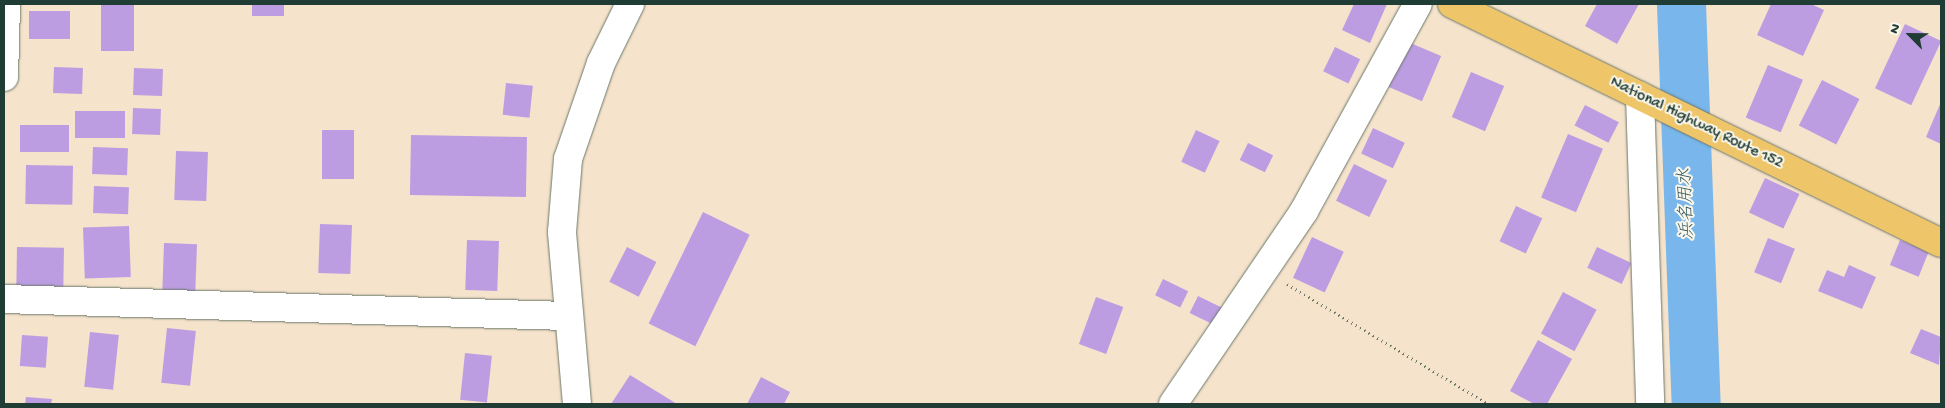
<!DOCTYPE html>
<meta charset="utf-8">
<style>
body{margin:0}
#map{position:relative;width:1945px;height:408px;overflow:hidden;background:#f6e3cc;font-family:"Gochi Hand","Klee One",sans-serif}
div>[style]{position:absolute}
[style*='--x']{left:calc(var(--x)*1px);top:calc(var(--y)*1px);width:calc(var(--w)*1px);rotate:calc(var(--a)*1deg)}
.river>*{height:49px;margin:-24.5px;padding:0 24.5px;transform-origin:24.5px;border-radius:24.5px;background:#78b6eb}
.building>*{inset:0;background:#bd9de2;transform-origin:0 0}
.path>*{height:3px;margin-top:-1.5px;transform-origin:0;background:repeating-linear-gradient(90deg,#6a7769 0 1px,transparent 0 5px)}
.roads{filter:drop-shadow(0 0 1px #6a7769) drop-shadow(0 0 1px #6a7769)}
.minor>*{height:28px;margin:-14px;padding:0 14px;transform-origin:14px;border-radius:14px;background:#fff}
.highway>*{height:28px;margin:-14px;padding:0 14px;transform-origin:14px;border-radius:14px;background:#eec569}
span{translate:-50% -50%;white-space:nowrap;text-align:center;line-height:1.15;-webkit-text-stroke:4px #fbf7ec;paint-order:stroke}
.street-label{font-size:16px;color:#1f3d34}
.water-label{font-size:18px;color:#355b62;font-style:italic}
.frame{position:absolute;inset:0;border:5px solid #1f3d34;pointer-events:none}
.north{position:absolute;left:1885px;top:10px;width:50px;height:50px;-webkit-text-stroke:4px #fbf7ec;paint-order:stroke;rotate:293deg;font-size:14px;font-weight:700;line-height:20px;text-align:center;color:#1f3d34}
.north::after{content:'';display:block;margin:auto;width:18px;height:22px;background:#1f3d34;clip-path:polygon(50% 0,100% 100%,50% 72%,0 100%)}
</style>
<div id="map">
<div class="river">
<div style="--x:1681;--y:4;--w:400;--a:87.9"></div>
</div>
<div class="building">
<div style="left:101px;top:4px;width:33px;height:47px"></div>
<div style="left:252px;top:4px;width:32px;height:12px"></div>
<div style="clip-path:polygon(1354px 4px,1387px 4px,1370px 43px,1342px 30px)"></div>
<div style="clip-path:polygon(1597px 4px,1639px 4px,1617px 44px,1585px 26px)"></div>
<div style="clip-path:polygon(1771px 4px,1811px 4px,1824px 10px,1803px 56px,1757px 35px)"></div>
<div style="left:29px;top:11px;width:41px;height:28px"></div>
<div style="left:1905px;top:24px;width:40px;height:71px;rotate:25deg"></div>
<div style="left:1408px;top:42px;width:36px;height:49px;rotate:23deg"></div>
<div style="left:1335px;top:47px;width:28px;height:27px;rotate:26deg"></div>
<div style="left:1768px;top:65px;width:38px;height:57px;rotate:23deg"></div>
<div style="left:54px;top:67px;width:29px;height:26px;rotate:2deg"></div>
<div style="left:134px;top:68px;width:29px;height:27px;rotate:2deg"></div>
<div style="left:1471px;top:72px;width:36px;height:49px;rotate:23deg"></div>
<div style="left:1822px;top:80px;width:42px;height:51px;rotate:27deg"></div>
<div style="left:506px;top:83px;width:27px;height:32px;rotate:6deg"></div>
<div style="clip-path:polygon(1941px 102px,1941px 144px,1926px 137px)"></div>
<div style="left:1585px;top:105px;width:38px;height:23px;rotate:27deg"></div>
<div style="left:133px;top:108px;width:28px;height:26px;rotate:2deg"></div>
<div style="left:75px;top:111px;width:50px;height:27px"></div>
<div style="left:69px;top:125px;width:27px;height:49px;rotate:90deg"></div>
<div style="left:1373px;top:128px;width:35px;height:28px;rotate:25deg"></div>
<div style="left:322px;top:130px;width:32px;height:49px"></div>
<div style="left:1196px;top:130px;width:26px;height:35px;rotate:25deg"></div>
<div style="left:1568px;top:134px;width:38px;height:69px;rotate:23deg"></div>
<div style="left:411px;top:135px;width:116px;height:60px;rotate:1deg"></div>
<div style="left:1248px;top:143px;width:28px;height:19px;rotate:26deg"></div>
<div style="left:93px;top:147px;width:35px;height:27px;rotate:2deg"></div>
<div style="left:176px;top:151px;width:32px;height:49px;rotate:2deg"></div>
<div style="left:1354px;top:164px;width:37px;height:41px;rotate:26deg"></div>
<div style="left:26px;top:165px;width:47px;height:39px;rotate:1deg"></div>
<div style="left:1765px;top:178px;width:38px;height:38px;rotate:25deg"></div>
<div style="left:94px;top:186px;width:35px;height:27px;rotate:2deg"></div>
<div style="left:1516px;top:206px;width:29px;height:39px;rotate:25deg"></div>
<div style="left:703px;top:212px;width:52px;height:124px;rotate:26deg"></div>
<div style="left:320px;top:224px;width:32px;height:49px;rotate:2deg"></div>
<div style="left:129px;top:226px;width:51px;height:46px;rotate:88deg"></div>
<div style="left:1312px;top:237px;width:35px;height:45px;rotate:25deg"></div>
<div style="left:1768px;top:238px;width:29px;height:37px;rotate:22deg"></div>
<div style="left:467px;top:240px;width:32px;height:50px;rotate:2deg"></div>
<div style="left:1900px;top:240px;width:31px;height:27px;rotate:22deg"></div>
<div style="left:164px;top:243px;width:33px;height:49px;rotate:2deg"></div>
<div style="left:17px;top:247px;width:47px;height:39px;rotate:1deg"></div>
<div style="left:627px;top:247px;width:33px;height:39px;rotate:27deg"></div>
<div style="left:1597px;top:247px;width:38px;height:23px;rotate:25deg"></div>
<div style="clip-path:polygon(1849px 265px,1876px 277px,1862px 309px,1818px 291px,1827px 270px,1844px 277px)"></div>
<div style="left:1163px;top:279px;width:28px;height:18px;rotate:26deg"></div>
<div style="left:1563px;top:292px;width:38px;height:47px;rotate:28deg"></div>
<div style="left:1198px;top:296px;width:28px;height:19px;rotate:26deg"></div>
<div style="left:1096px;top:297px;width:29px;height:50px;rotate:20deg"></div>
<div style="left:167px;top:328px;width:29px;height:55px;rotate:6deg"></div>
<div style="clip-path:polygon(1921px 329px,1941px 337px,1939px 365px,1910px 353px)"></div>
<div style="left:90px;top:332px;width:29px;height:55px;rotate:6deg"></div>
<div style="left:22px;top:335px;width:26px;height:31px;rotate:4deg"></div>
<div style="clip-path:polygon(1538px 340px,1572px 359px,1547px 404px,1534px 404px,1510px 391px)"></div>
<div style="left:465px;top:353px;width:27px;height:47px;rotate:6deg"></div>
<div style="clip-path:polygon(630px 375px,677px 404px,611px 404px)"></div>
<div style="clip-path:polygon(761px 377px,790px 392px,784px 404px,747px 404px)"></div>
<div style="clip-path:polygon(26px 397px,52px 399px,51px 404px,25px 404px)"></div>
</div>
<div class="path">
<div style="--x:1287;--y:284;--w:234;--a:30.8"></div>
</div>
<div class="roads">
<div class="minor">
<div style="--x:4;--y:77;--w:73;--a:-88.4"></div>
<div style="--x:1640;--y:96;--w:308;--a:88.1"></div>
<div style="--x:4;--y:299;--w:562;--a:1.73"></div>
<div style="--x:577;--y:404;--w:173;--a:-95"></div>
<div style="--x:562;--y:232;--w:73;--a:-85.3"></div>
<div style="--x:568;--y:159;--w:102;--a:-71"></div>
<div style="--x:601;--y:63;--w:66;--a:-63.8"></div>
<div style="--x:1173;--y:404;--w:233;--a:-55.8"></div>
<div style="--x:1304;--y:211;--w:236;--a:-61.2"></div>
</div>
<div class="highway">
<div style="--x:1452;--y:4;--w:544;--a:26.05"></div>
</div>
</div>
<div class="street-label">
<span style="left:1696px;top:124px;rotate:26deg">National Highway Route 152</span>
</div>
<div class="water-label">
<span style="left:1688px;top:204px;rotate:-92deg">浜名用水</span>
</div>
<div class="frame"></div>
<div class="north">N</div>
</div>
